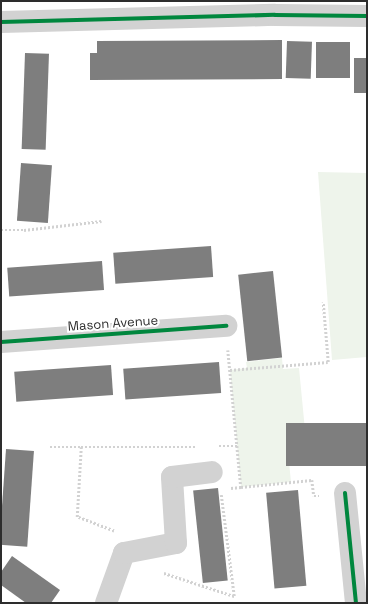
<!DOCTYPE html>
<style>
body{margin:0}
#map{position:relative;width:368px;height:604px;overflow:hidden;background:#fff;font-family:"Space Grotesk",sans-serif}
div>[style]{position:absolute}
[style*='--x']{left:calc(var(--x)*1px);top:calc(var(--y)*1px);width:calc(var(--w)*1px);rotate:calc(var(--a)*1deg)}
.green>*{inset:0;background:#eef4eb}
.building>*{inset:0;background:#7e7e7e;transform-origin:0 0}
.path>*{height:2.5px;margin-top:-1.25px;transform-origin:0;background:repeating-linear-gradient(90deg,#d2d2d2 0 2px,transparent 0 4px)}
.minor>*{height:22px;margin:-11px;padding:0 11px;transform-origin:11px;border-radius:11px;background:#d2d2d2}
.cycleway>*{height:4px;margin:-2px;padding:0 2px;transform-origin:2px;border-radius:2px;background:#00873e}
span{translate:-50% -50%;white-space:nowrap;text-align:center;line-height:1.15;-webkit-text-stroke:4px #fff;paint-order:stroke}
.street-label{font-size:13px;color:#2d2d2d}
.frame{position:absolute;inset:0;border:2px solid #2d2d2d;pointer-events:none}
</style>
<div id="map">
<div class="green">
<div style="clip-path:polygon(318px 172px,367px 173px,367px 357px,332px 360px)"></div>
<div style="clip-path:polygon(282px 358px,283px 369px,299px 368px,305px 430px,286px 432px,291px 482px,241px 487px,230px 370px,247px 368px,246px 362px)"></div>
</div>
<div class="building">
<div style="clip-path:polygon(282px 40px,282px 79px,90px 80px,90px 53px,97px 53px,97px 41px)"></div>
<div style="left:287px;top:41px;width:25px;height:37px;rotate:2deg"></div>
<div style="left:316px;top:42px;width:34px;height:36px"></div>
<div style="left:25px;top:53px;width:24px;height:96px;rotate:2deg"></div>
<div style="left:354px;top:58px;width:13px;height:35px"></div>
<div style="left:21px;top:163px;width:31px;height:58px;rotate:4deg"></div>
<div style="left:211px;top:246px;width:31px;height:98px;rotate:86deg"></div>
<div style="left:102px;top:261px;width:29px;height:95px;rotate:86deg"></div>
<div style="left:273px;top:271px;width:87px;height:35px;rotate:84deg"></div>
<div style="left:219px;top:362px;width:31px;height:96px;rotate:86deg"></div>
<div style="left:111px;top:365px;width:30px;height:97px;rotate:86deg"></div>
<div style="left:367px;top:423px;width:43px;height:81px;rotate:90deg"></div>
<div style="left:6px;top:449px;width:28px;height:96px;rotate:4deg"></div>
<div style="left:218px;top:488px;width:93px;height:25px;rotate:84deg"></div>
<div style="left:298px;top:490px;width:96px;height:32px;rotate:85deg"></div>
<div style="clip-path:polygon(12px 556px,60px 590px,51px 603px,26px 603px,1px 585px,1px 572px)"></div>
</div>
<div class="path">
<div style="--x:1;--y:230;--w:23;--a:0"></div>
<div style="--x:24;--y:230;--w:78;--a:-6.7"></div>
<div style="--x:228;--y:350;--w:138;--a:84.6"></div>
<div style="--x:241;--y:487;--w:71;--a:-5.6"></div>
<div style="--x:312;--y:480;--w:16;--a:83"></div>
<div style="--x:314;--y:496;--w:5;--a:0"></div>
<div style="--x:230;--y:370;--w:98;--a:-4.7"></div>
<div style="--x:328;--y:362;--w:60;--a:-94.8"></div>
<div style="--x:219;--y:446;--w:18;--a:0"></div>
<div style="--x:50;--y:447;--w:31;--a:0"></div>
<div style="--x:231;--y:488;--w:10;--a:-6"></div>
<div style="--x:114;--y:531;--w:40;--a:-159"></div>
<div style="--x:77;--y:517;--w:70;--a:-86.7"></div>
<div style="--x:81;--y:447;--w:115;--a:0"></div>
<div style="--x:164;--y:573;--w:74;--a:18.2"></div>
<div style="--x:234;--y:596;--w:102;--a:-97.3"></div>
</div>
<div class="minor">
<div style="--x:1;--y:22;--w:274;--a:-1.5"></div>
<div style="--x:275;--y:15;--w:92;--a:0.6"></div>
<div style="--x:1;--y:342;--w:226;--a:-4.1"></div>
<div style="--x:345;--y:493;--w:111;--a:84.3"></div>
<div style="--x:106;--y:603;--w:53;--a:-70.2"></div>
<div style="--x:124;--y:553;--w:53;--a:-10.9"></div>
<div style="--x:176;--y:543;--w:66;--a:-93.5"></div>
<div style="--x:172;--y:477;--w:40;--a:-7.1"></div>
</div>
<div class="cycleway">
<div style="--x:1;--y:22;--w:274;--a:-1.5"></div>
<div style="--x:275;--y:15;--w:92;--a:0.6"></div>
<div style="--x:1;--y:342;--w:226;--a:-4.1"></div>
<div style="--x:345;--y:493;--w:111;--a:84.3"></div>
</div>
<div class="street-label">
<span style="left:113px;top:324px;rotate:-4deg">Mason Avenue</span>
</div>
<div class="frame"></div>
</div>
